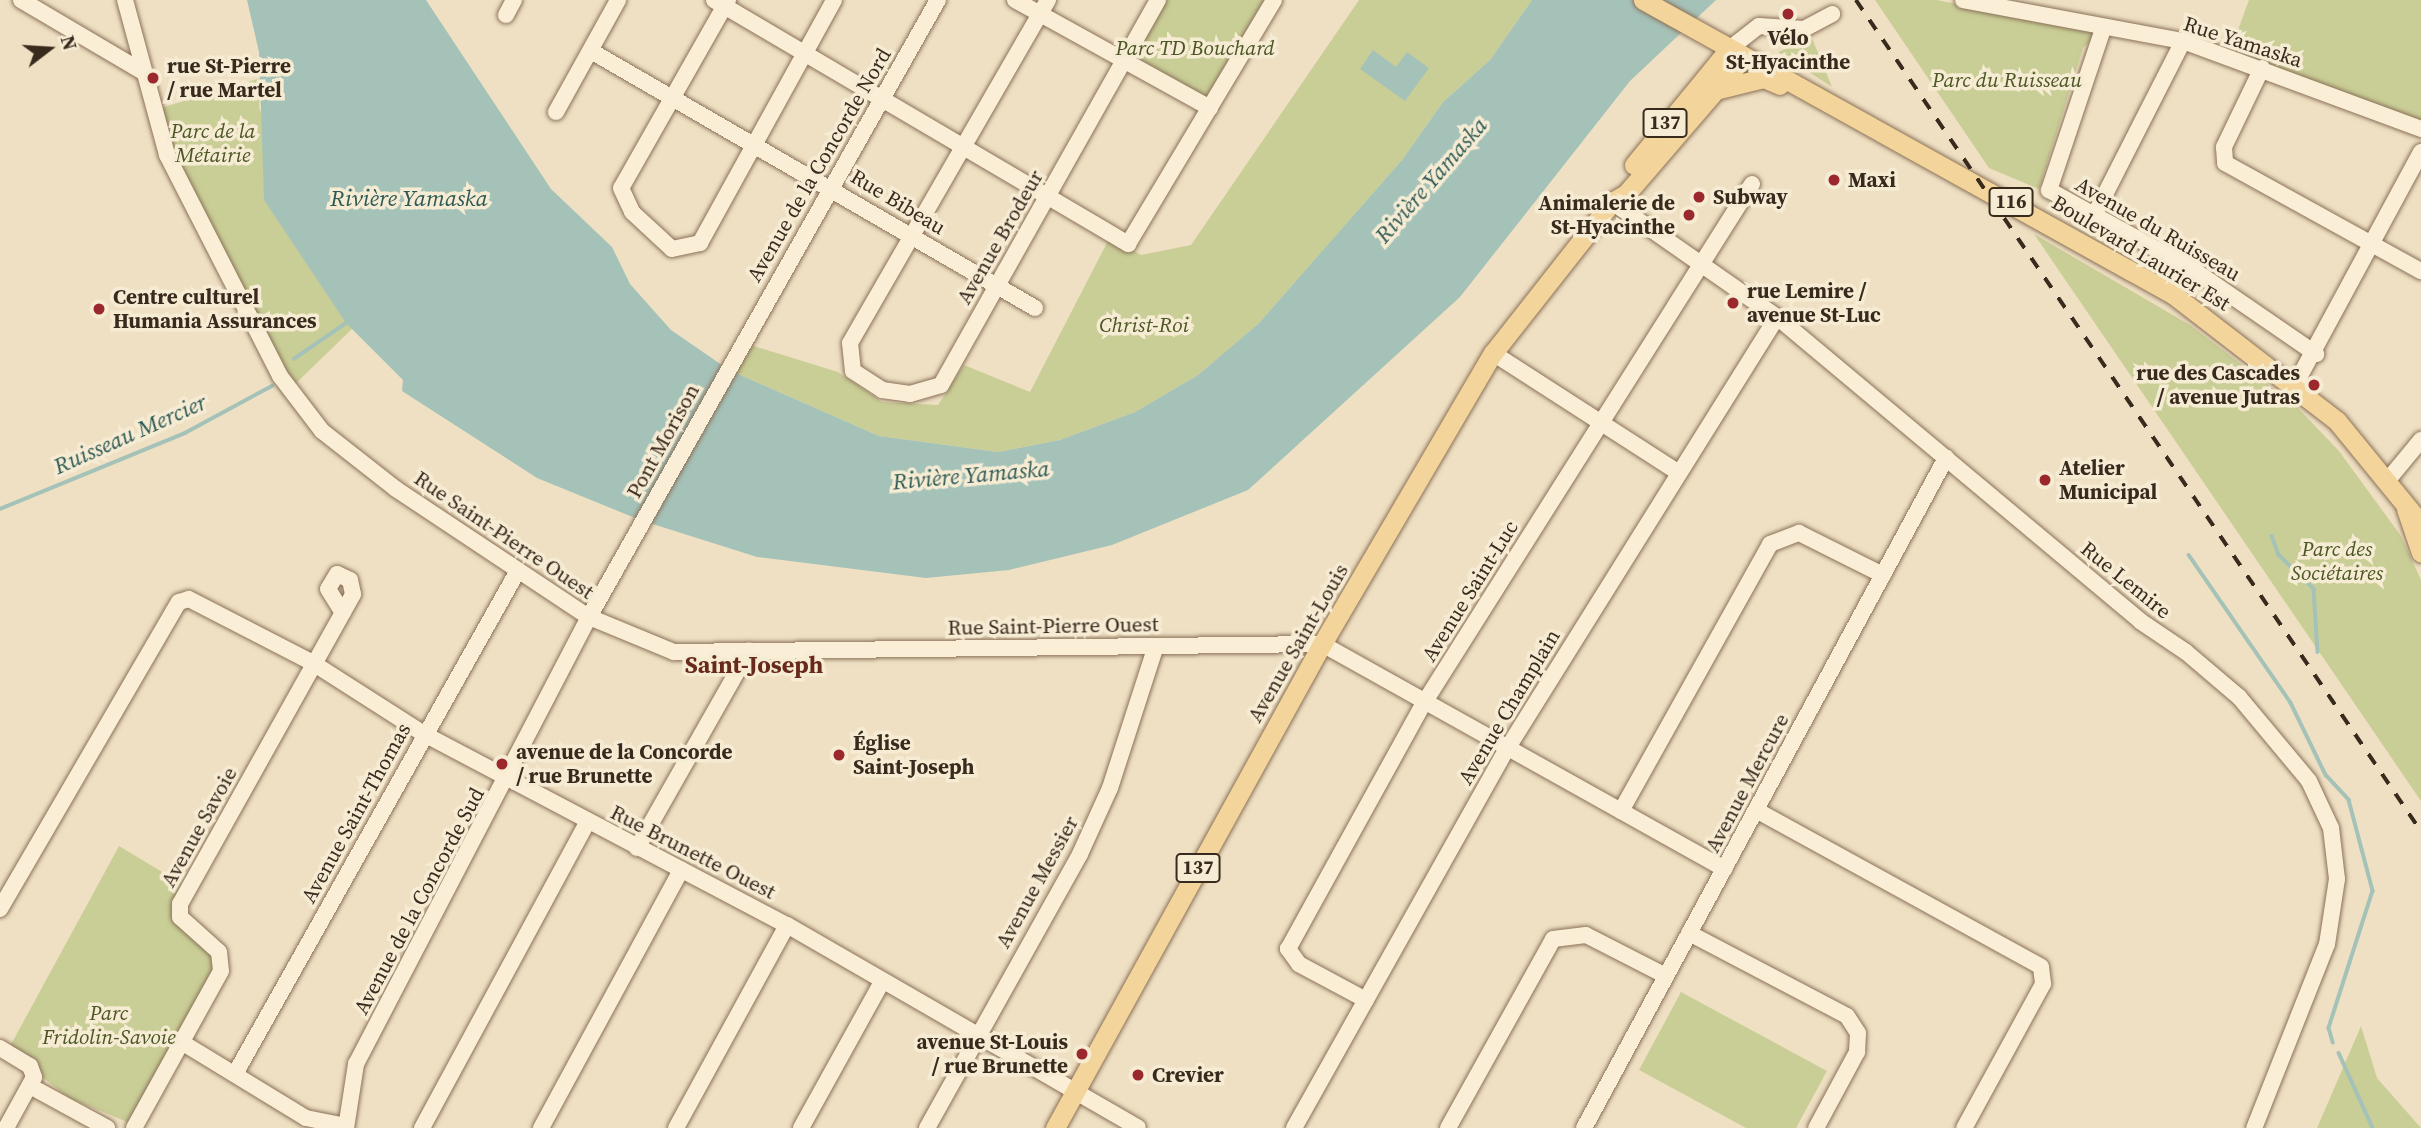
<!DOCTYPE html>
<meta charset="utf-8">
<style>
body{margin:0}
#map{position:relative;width:2421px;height:1128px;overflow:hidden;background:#efe0c3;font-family:"Source Serif 4",serif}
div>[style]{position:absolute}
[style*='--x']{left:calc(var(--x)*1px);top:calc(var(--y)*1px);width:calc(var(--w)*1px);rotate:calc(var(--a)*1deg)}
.green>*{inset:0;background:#c9ce96}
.water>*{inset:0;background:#a5c2b8}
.stream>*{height:3.5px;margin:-1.75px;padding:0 1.75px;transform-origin:1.75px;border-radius:1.75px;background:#a5c2b8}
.roads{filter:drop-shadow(0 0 2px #8a7159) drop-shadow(0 0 2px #8a7159)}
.minor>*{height:16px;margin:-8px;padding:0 8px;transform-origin:8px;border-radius:8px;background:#faeed6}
.major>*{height:19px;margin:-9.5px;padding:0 9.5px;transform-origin:9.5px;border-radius:9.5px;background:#f3d49a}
.rail>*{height:3.5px;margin-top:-1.75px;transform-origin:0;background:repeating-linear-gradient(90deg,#392a1e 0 12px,transparent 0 24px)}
.dots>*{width:19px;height:19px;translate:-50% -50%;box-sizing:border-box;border:4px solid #f6ebd3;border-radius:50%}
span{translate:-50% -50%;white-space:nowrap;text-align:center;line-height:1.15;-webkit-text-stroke:7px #f6ebd3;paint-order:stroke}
.shield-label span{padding:2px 5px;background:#f6ebd3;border:2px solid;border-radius:5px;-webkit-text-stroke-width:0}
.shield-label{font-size:19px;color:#392a1e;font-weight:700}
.poi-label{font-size:21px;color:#392a1e;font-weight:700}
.left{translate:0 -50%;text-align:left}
.right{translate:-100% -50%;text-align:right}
.street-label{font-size:21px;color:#392a1e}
.park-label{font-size:21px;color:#4b5624;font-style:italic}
.water-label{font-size:23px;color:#2c5955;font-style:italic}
.quarter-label{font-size:24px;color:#67291c;font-weight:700}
.north{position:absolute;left:14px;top:14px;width:70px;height:70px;-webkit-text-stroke:5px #f6ebd3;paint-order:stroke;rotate:73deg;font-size:19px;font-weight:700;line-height:28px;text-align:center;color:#392a1e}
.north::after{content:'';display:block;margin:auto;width:24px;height:32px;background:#392a1e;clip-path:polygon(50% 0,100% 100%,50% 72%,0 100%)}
</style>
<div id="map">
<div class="green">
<div style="clip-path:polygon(1161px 0,1275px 0,1213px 112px,1126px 61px)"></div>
<div style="clip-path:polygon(1359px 0,1532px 0,1490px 60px,1443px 102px,1402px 160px,1259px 323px,1198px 375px,1135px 412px,1060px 440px,998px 452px,879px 436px,729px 370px,744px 343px,838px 372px,882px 402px,938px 405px,964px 365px,1030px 392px,1110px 237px,1141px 255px,1191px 245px)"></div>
<div style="clip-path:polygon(1875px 0,1937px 0,2098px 33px,2083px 48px,2039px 189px,1989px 168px)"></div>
<div style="clip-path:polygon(2249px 0,2421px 0,2421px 123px,2231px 49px)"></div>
<div style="clip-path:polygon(1812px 38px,1832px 87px,1778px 52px)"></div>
<div style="clip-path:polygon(261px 78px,259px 108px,353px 328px,290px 389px,154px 110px)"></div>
<div style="clip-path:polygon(2034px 234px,2190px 325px,2297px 407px,2339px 451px,2401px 536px,2421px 580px,2421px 801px)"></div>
<div style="clip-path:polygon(119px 846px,189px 888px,172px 920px,229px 959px,142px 1128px,69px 1098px,8px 1050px)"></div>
<div style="clip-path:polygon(1681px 992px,1827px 1071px,1796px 1128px,1746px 1128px,1639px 1070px)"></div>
<div style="clip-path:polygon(2361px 1026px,2377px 1078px,2421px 1128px,2317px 1128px)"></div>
</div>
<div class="water">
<div style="clip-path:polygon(247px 0,426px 0,551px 189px,612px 247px,630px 284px,671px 330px,729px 370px,879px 436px,998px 452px,1060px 440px,1135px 412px,1198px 375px,1259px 323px,1402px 160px,1443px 102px,1490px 60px,1532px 0,1716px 0,1630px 81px,1460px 297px,1248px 490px,1112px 545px,1009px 570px,926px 578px,757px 557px,640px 520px,537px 478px,402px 391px,403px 380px,346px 323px,264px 200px,259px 52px)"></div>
<div style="clip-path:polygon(1373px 50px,1396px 67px,1407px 52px,1429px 68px,1405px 101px,1360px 69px)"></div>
</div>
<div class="stream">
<div style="--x:294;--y:359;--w:63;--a:-34.7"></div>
<div style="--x:0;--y:509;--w:200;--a:-22.3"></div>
<div style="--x:185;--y:433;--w:99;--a:-28.4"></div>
<div style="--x:2272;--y:536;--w:20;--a:70"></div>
<div style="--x:2279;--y:555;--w:49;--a:44.2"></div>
<div style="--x:2314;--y:589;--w:63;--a:86.4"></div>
<div style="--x:2189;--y:555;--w:180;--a:55.4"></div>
<div style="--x:2291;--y:703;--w:80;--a:64.1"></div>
<div style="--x:2326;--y:775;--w:34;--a:47"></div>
<div style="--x:2349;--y:800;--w:94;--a:75.2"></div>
<div style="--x:2373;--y:891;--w:144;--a:107.8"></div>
<div style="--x:2329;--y:1028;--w:15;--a:74"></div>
<div style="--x:2339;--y:1053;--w:82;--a:65.6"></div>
</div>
<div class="roads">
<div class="minor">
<div style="--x:21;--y:0;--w:142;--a:30.5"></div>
<div style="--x:125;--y:0;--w:161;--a:74.8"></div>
<div style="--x:167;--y:155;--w:248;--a:62.9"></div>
<div style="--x:280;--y:376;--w:69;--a:52.6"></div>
<div style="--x:322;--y:431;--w:94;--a:38.1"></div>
<div style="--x:396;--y:489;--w:232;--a:33.6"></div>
<div style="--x:589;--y:617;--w:92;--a:22.4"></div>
<div style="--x:674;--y:652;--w:648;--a:-0.71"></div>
<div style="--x:1322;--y:644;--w:461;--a:29.2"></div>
<div style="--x:714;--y:0;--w:481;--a:30.5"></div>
<div style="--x:1128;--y:244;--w:284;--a:-59.1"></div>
<div style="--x:728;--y:0;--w:216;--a:119.6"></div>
<div style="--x:621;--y:188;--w:26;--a:65"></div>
<div style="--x:632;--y:212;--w:54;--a:42.8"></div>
<div style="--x:672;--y:249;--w:29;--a:-12"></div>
<div style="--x:700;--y:243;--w:277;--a:-61.1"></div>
<div style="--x:1015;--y:0;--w:223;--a:29"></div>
<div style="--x:1048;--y:0;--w:396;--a:120"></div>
<div style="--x:850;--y:343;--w:28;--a:84"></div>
<div style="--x:853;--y:371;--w:35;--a:33"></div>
<div style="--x:882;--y:390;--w:28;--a:8"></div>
<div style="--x:910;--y:394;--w:32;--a:-16"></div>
<div style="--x:941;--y:385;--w:442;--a:-60.6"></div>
<div style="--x:1963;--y:0;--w:224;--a:10.6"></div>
<div style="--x:2183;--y:41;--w:254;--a:20.3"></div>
<div style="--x:506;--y:15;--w:17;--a:-62"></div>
<div style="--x:2103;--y:29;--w:170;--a:108.5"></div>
<div style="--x:2049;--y:190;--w:162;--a:28.8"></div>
<div style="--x:2191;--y:268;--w:152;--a:34.5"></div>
<div style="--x:1728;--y:50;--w:39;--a:-38"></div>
<div style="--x:1759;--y:26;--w:45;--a:3.8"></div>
<div style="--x:1804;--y:29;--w:32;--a:-28"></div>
<div style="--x:591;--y:51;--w:513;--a:30.06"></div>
<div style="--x:2262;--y:68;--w:88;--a:115.7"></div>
<div style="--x:2224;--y:147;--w:16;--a:86"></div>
<div style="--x:2225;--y:163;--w:224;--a:28.9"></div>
<div style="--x:556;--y:112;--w:128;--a:-61"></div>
<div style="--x:1612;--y:202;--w:201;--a:34.9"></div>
<div style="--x:1777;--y:317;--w:473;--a:39.9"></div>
<div style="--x:2140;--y:621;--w:55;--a:34"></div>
<div style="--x:2186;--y:652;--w:70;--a:40.3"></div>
<div style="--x:2239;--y:697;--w:109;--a:50.2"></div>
<div style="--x:2309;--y:781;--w:52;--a:64.9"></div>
<div style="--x:2331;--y:828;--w:51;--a:83.3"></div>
<div style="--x:2337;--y:879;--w:66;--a:98.7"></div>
<div style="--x:2327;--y:944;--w:198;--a:111.6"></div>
<div style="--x:2094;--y:216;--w:196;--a:-63"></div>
<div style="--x:1493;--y:353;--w:218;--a:32.8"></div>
<div style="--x:2295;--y:385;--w:265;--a:-61.6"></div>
<div style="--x:2388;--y:480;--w:52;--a:-50.5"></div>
<div style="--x:1756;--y:810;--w:325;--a:28.8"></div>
<div style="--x:2041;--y:967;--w:17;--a:83"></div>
<div style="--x:2043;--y:984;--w:164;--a:118.7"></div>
<div style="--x:1621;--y:811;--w:306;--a:-60.8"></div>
<div style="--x:1770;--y:544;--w:31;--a:-21"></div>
<div style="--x:1799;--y:533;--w:94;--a:26.6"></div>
<div style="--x:637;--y:848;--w:227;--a:-60.4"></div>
<div style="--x:0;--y:909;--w:355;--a:-59.8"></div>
<div style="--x:179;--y:602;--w:10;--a:-17"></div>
<div style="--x:189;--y:599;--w:140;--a:27.3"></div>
<div style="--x:313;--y:663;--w:132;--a:32.6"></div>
<div style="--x:424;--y:734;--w:410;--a:27.8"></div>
<div style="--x:787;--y:925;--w:405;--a:30"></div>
<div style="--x:1689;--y:933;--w:178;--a:27.7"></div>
<div style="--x:1847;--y:1016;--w:20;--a:57"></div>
<div style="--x:1858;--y:1033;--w:19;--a:93"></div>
<div style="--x:1857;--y:1052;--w:86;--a:118.3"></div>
<div style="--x:1366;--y:1000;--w:76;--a:-151.8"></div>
<div style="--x:1299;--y:964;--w:19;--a:-126"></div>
<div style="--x:1288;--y:949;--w:281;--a:-61.1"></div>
<div style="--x:1424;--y:703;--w:614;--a:-57.71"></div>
<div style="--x:183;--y:1043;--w:144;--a:31.4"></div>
<div style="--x:306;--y:1118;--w:41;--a:11.3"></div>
<div style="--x:0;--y:1048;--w:35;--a:31"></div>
<div style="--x:30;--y:1066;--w:12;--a:70"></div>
<div style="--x:34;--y:1077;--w:58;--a:118.8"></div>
<div style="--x:235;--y:1074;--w:574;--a:-60.66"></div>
<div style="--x:30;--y:1086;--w:88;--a:28.6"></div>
<div style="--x:134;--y:1128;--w:179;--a:-61"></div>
<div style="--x:221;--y:971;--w:19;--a:-96"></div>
<div style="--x:219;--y:952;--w:52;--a:-138.1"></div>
<div style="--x:180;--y:917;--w:13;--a:-90"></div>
<div style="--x:180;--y:904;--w:355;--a:-60.8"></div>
<div style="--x:353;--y:594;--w:14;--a:-102"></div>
<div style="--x:350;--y:580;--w:14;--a:-155"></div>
<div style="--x:337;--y:574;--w:17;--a:121"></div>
<div style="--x:328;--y:589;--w:28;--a:58"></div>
<div style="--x:346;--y:1128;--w:65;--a:-81.1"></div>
<div style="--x:356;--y:1064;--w:504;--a:-62.47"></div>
<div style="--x:589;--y:617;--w:709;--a:-60.51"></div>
<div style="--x:422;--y:1128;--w:349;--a:-61.6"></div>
<div style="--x:541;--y:1128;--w:294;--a:-61.5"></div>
<div style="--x:676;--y:1128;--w:231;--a:-61.3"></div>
<div style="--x:801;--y:1128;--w:167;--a:-61"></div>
<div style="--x:927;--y:1128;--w:314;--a:-60.8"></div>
<div style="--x:1080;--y:854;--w:72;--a:-65.6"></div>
<div style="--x:1110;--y:788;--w:149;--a:-72.1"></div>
<div style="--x:1294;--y:1128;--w:435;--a:-60.7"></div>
<div style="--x:1507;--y:749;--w:509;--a:-57.99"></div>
<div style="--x:1448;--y:1128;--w:216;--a:-60.9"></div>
<div style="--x:1553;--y:939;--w:33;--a:-7"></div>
<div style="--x:1586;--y:935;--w:90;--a:27.1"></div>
<div style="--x:1584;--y:1128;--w:762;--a:-61.62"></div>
</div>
<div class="major">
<div style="--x:1643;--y:0;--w:607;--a:29.05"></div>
<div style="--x:2174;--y:295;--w:206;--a:37.7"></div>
<div style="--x:2337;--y:421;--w:133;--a:50.8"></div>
<div style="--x:1715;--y:90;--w:50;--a:-13.8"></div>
<div style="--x:1764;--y:78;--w:17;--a:24"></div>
<div style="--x:1634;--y:165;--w:149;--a:-50.7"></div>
<div style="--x:2406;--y:509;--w:46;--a:71.2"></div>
<div style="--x:1055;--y:1128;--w:553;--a:-61.12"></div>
<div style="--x:1322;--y:644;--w:338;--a:-59.6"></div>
<div style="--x:1493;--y:353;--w:192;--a:-51.8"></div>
<div style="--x:1612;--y:202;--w:16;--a:-30"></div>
<div style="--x:1626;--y:194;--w:179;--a:-49.3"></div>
</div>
</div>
<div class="rail">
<div style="--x:1856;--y:0;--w:1005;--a:55.79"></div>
</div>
<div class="dots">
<div style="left:1788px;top:14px;background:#9a282c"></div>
<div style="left:153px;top:78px;background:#9a282c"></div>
<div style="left:1834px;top:180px;background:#9a282c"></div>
<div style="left:1699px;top:197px;background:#9a282c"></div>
<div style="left:1689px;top:215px;background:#9a282c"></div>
<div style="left:1733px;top:303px;background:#9a282c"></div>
<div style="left:99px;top:309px;background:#9a282c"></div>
<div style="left:2314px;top:385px;background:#9a282c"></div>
<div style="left:2045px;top:480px;background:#9a282c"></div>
<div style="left:839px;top:755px;background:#9a282c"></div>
<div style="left:502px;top:764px;background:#9a282c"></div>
<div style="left:1082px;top:1054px;background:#9a282c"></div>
<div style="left:1138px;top:1075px;background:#9a282c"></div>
</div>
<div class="shield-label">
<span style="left:1665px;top:123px">137</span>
<span style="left:2011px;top:202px">116</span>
<span style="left:1198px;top:868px">137</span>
</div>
<div class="poi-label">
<span style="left:1788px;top:50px">Vélo<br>St-Hyacinthe</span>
<span class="left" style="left:167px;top:78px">rue St-Pierre<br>/ rue Martel</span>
<span class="left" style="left:1848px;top:180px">Maxi</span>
<span class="left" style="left:1713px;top:197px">Subway</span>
<span class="right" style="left:1675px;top:215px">Animalerie de<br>St-Hyacinthe</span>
<span class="left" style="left:1747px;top:303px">rue Lemire /<br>avenue St-Luc</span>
<span class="left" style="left:113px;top:309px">Centre culturel<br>Humania Assurances</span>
<span class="right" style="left:2300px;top:385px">rue des Cascades<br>/ avenue Jutras</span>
<span class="left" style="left:2059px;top:480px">Atelier<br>Municipal</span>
<span class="left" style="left:853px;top:755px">Église<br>Saint-Joseph</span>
<span class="left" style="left:516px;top:764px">avenue de la Concorde<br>/ rue Brunette</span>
<span class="right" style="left:1068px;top:1054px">avenue St-Louis<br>/ rue Brunette</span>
<span class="left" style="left:1152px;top:1075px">Crevier</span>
</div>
<div class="street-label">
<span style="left:2243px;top:42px;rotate:18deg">Rue Yamaska</span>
<span style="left:819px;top:165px;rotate:-60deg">Avenue de la Concorde Nord</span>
<span style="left:898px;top:202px;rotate:31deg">Rue Bibeau</span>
<span style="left:2158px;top:229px;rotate:30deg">Avenue du Ruisseau</span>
<span style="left:1000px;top:237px;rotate:-60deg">Avenue Brodeur</span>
<span style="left:2141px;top:253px;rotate:31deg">Boulevard Laurier Est</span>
<span style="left:663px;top:441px;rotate:-61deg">Pont Morison</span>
<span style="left:504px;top:535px;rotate:34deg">Rue Saint-Pierre Ouest</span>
<span style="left:2126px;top:580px;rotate:39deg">Rue Lemire</span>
<span style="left:1470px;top:591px;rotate:-58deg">Avenue Saint-Luc</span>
<span style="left:1053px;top:626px;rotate:-1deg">Rue Saint-Pierre Ouest</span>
<span style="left:1298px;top:643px;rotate:-60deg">Avenue Saint-Louis</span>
<span style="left:1509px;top:707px;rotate:-59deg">Avenue Champlain</span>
<span style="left:1747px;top:783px;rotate:-62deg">Avenue Mercure</span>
<span style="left:356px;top:813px;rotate:-61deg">Avenue Saint-Thomas</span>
<span style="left:199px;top:827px;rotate:-61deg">Avenue Savoie</span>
<span style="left:693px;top:852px;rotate:27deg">Rue Brunette Ouest</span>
<span style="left:1037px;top:882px;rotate:-61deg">Avenue Messier</span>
<span style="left:419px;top:901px;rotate:-62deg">Avenue de la Concorde Sud</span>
</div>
<div class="park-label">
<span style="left:1195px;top:48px">Parc TD Bouchard</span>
<span style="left:2007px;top:80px">Parc du Ruisseau</span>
<span style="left:213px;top:143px">Parc de la<br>Métairie</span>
<span style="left:1144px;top:325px">Christ-Roi</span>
<span style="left:2337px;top:561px">Parc des<br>Sociétaires</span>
<span style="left:109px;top:1025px">Parc<br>Fridolin-Savoie</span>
</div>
<div class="water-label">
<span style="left:1431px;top:180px;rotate:-49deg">Rivière Yamaska</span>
<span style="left:409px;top:198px">Rivière Yamaska</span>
<span style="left:130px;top:434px;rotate:-24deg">Ruisseau Mercier</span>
<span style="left:971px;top:475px;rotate:-5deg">Rivière Yamaska</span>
</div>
<div class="quarter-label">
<span style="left:754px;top:665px">Saint-Joseph</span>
</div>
<div class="north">N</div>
</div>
